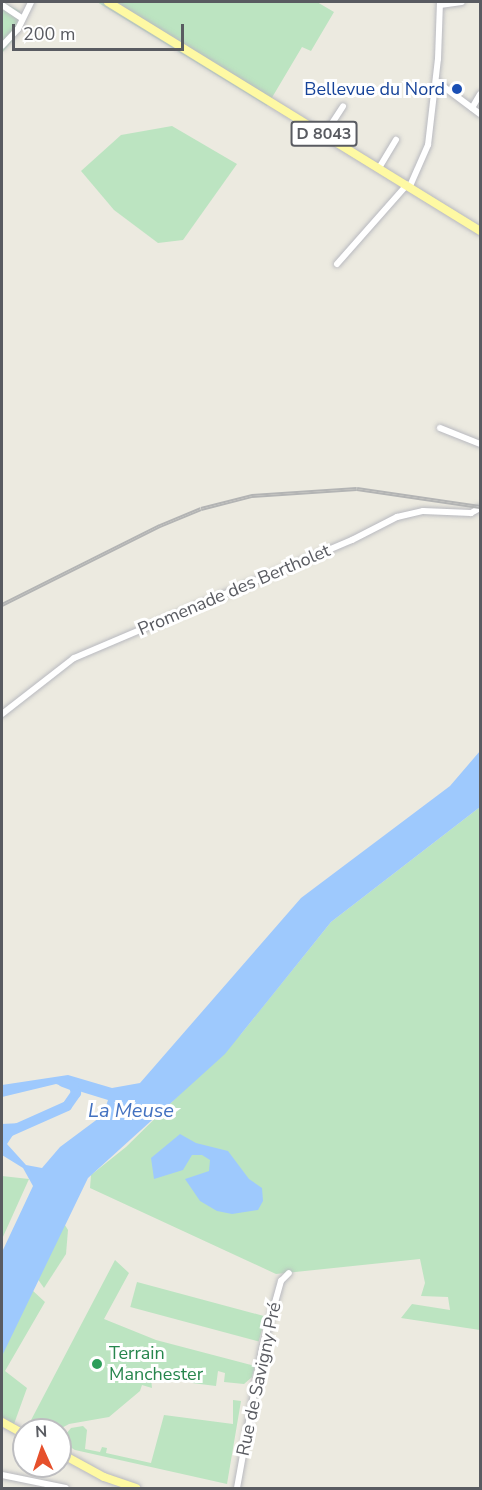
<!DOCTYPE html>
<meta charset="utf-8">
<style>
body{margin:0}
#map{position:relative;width:482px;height:1490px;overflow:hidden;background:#eceae0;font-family:"Nunito Sans",sans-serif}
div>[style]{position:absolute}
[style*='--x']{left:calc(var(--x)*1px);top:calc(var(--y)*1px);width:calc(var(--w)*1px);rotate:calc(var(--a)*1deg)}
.green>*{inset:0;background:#bce4c1;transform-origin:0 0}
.water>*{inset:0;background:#9ec9fd}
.river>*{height:10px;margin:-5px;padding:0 5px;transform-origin:5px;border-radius:5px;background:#9ec9fd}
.roads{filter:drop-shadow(0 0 2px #b8b9bf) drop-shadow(0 0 2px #b8b9bf)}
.minor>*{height:6px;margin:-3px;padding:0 3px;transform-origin:3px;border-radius:3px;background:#fff}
.major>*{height:8px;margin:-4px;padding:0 4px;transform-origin:4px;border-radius:4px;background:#fef9a3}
.rail>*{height:4px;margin-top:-2px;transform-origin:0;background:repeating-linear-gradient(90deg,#fff 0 4.5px,#b3b4b4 0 9px);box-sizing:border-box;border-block:2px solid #b3b4b4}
.dots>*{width:16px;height:16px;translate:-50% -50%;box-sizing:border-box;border:3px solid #fff;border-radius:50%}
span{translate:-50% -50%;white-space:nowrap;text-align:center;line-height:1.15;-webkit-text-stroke:6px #fff;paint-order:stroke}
.shield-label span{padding:2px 4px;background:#fff;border:2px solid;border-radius:4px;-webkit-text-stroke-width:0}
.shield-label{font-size:16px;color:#595b61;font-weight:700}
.transit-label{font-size:18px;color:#164399}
.right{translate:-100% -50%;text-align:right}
.street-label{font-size:18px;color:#595b61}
.leisure-label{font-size:18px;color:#27864d}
.left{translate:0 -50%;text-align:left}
.water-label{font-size:20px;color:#4271c0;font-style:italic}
.frame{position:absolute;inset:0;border:3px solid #595b61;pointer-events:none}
.north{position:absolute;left:12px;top:1418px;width:60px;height:60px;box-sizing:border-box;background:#fff;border:2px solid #bdbdc0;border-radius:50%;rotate:357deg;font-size:16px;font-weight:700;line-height:24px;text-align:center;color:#595b61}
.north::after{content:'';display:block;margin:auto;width:21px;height:27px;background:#e6502c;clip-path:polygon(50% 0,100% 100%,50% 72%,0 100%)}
.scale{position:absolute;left:12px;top:24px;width:172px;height:27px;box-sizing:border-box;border:3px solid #595b61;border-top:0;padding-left:8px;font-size:18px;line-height:21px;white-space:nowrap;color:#595b61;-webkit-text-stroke:4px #fff;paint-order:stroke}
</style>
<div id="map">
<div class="green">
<div style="clip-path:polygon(2px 2px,20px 11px,14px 39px,2px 53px)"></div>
<div style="clip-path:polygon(97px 2px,317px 2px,334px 12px,311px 51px,302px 47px,267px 106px)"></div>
<div style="clip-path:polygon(172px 126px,237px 164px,183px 240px,158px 243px,114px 210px,81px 171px,121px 135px)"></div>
<div style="clip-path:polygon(480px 807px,480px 1330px,401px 1318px,412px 1304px,450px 1310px,448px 1297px,421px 1296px,425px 1283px,420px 1259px,276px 1274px,90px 1188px,91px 1175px,126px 1147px,241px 1034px,331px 922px)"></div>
<div style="clip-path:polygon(2px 1176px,29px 1179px,2px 1239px)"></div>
<div style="clip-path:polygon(63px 1222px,68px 1230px,66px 1254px,44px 1288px,37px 1278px)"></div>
<div style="clip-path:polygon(115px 1260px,129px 1273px,104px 1319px,156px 1340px,255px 1366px,252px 1377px,244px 1384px,224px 1382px,225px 1373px,218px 1371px,216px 1386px,192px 1383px,192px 1376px,160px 1371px,151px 1378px,152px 1388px,142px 1385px,140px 1391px,109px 1417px,69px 1424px,58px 1430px,40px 1430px,29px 1424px)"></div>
<div style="left:137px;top:1282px;width:133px;height:26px;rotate:15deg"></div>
<div style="clip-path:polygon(32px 1290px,45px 1302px,5px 1371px,27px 1388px,14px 1424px,2px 1417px,2px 1355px)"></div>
<div style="clip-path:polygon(233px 1400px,241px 1401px,227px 1484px,75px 1450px,60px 1441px,71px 1428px,83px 1426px,87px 1430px,85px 1449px,100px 1452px,102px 1447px,107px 1448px,106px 1453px,151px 1463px,164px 1415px,233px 1424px)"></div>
</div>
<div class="water">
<div style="clip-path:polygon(480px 751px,480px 807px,331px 922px,225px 1054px,88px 1178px,2px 1356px,2px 1252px,33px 1186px,23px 1168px,2px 1155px,2px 1124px,21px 1123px,7px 1144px,26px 1165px,42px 1168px,60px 1147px,103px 1115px,108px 1100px,56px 1084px,2px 1097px,2px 1085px,68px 1075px,112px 1088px,140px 1083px,301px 898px,450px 786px)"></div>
<div style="clip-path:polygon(180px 1134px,196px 1143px,228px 1151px,249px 1179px,262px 1188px,263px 1201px,258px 1210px,232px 1214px,217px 1211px,200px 1201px,185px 1179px,209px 1171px,210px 1160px,202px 1155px,192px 1155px,183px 1170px,154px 1179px,151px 1158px)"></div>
</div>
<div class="river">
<div style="--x:2;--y:1135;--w:71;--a:-24"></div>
<div style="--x:67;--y:1106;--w:16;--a:-55"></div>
<div style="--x:76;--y:1093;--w:7;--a:-106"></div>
<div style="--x:74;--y:1086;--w:12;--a:-160"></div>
</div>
<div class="roads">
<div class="minor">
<div style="--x:2;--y:5;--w:23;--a:34"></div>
<div style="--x:440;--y:5;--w:22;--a:-8"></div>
<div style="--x:2;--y:46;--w:23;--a:-47"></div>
<div style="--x:18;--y:29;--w:30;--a:-64"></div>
<div style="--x:436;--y:81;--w:55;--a:36.9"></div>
<div style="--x:472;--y:108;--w:16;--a:-60"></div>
<div style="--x:325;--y:134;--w:33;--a:-57"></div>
<div style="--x:379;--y:168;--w:33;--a:-59"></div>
<div style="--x:410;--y:186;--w:45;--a:-66.3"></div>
<div style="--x:428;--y:145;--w:87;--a:-83.4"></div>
<div style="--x:438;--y:59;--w:57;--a:-88"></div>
<div style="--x:337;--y:264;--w:106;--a:-48.5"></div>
<div style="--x:440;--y:428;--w:43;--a:21.8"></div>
<div style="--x:2;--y:714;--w:91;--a:-37.9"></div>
<div style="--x:74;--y:658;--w:302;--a:-23"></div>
<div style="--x:352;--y:540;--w:51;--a:-27.1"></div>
<div style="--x:397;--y:517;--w:27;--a:-13"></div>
<div style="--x:423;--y:511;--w:48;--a:2.4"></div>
<div style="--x:471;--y:513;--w:10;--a:-29"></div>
<div style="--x:2;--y:1475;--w:65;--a:11.5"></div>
<div style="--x:237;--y:1488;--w:141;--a:-79.8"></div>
<div style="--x:262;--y:1349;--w:71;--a:-74.4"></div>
<div style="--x:281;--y:1281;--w:11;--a:-45"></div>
</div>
<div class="major">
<div style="--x:108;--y:2;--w:437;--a:31.6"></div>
<div style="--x:2;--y:1422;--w:25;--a:29"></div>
<div style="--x:60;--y:1453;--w:50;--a:28.6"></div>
<div style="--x:104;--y:1477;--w:34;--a:19"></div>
</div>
</div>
<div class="rail">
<div style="--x:2;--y:605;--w:177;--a:-26.6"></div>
<div style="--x:160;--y:526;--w:44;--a:-22.5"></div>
<div style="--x:201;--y:509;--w:53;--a:-14.3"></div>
<div style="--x:252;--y:496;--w:105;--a:-3.8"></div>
<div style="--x:357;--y:489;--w:124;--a:8.3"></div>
</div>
<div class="dots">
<div style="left:457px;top:89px;background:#1a4fb4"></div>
<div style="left:97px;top:1364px;background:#2e9e5b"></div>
</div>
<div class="shield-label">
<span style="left:324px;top:134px">D 8043</span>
</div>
<div class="transit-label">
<span class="right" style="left:445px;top:89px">Bellevue du Nord</span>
</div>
<div class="street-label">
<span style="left:234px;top:590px;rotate:-23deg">Promenade des Bertholet</span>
<span style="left:259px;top:1379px;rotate:-78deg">Rue de Savigny Pré</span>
</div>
<div class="leisure-label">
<span class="left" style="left:109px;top:1364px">Terrain<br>Manchester</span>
</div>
<div class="water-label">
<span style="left:131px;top:1110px">La Meuse</span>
</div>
<div class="frame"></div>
<div class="north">N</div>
<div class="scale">200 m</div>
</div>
